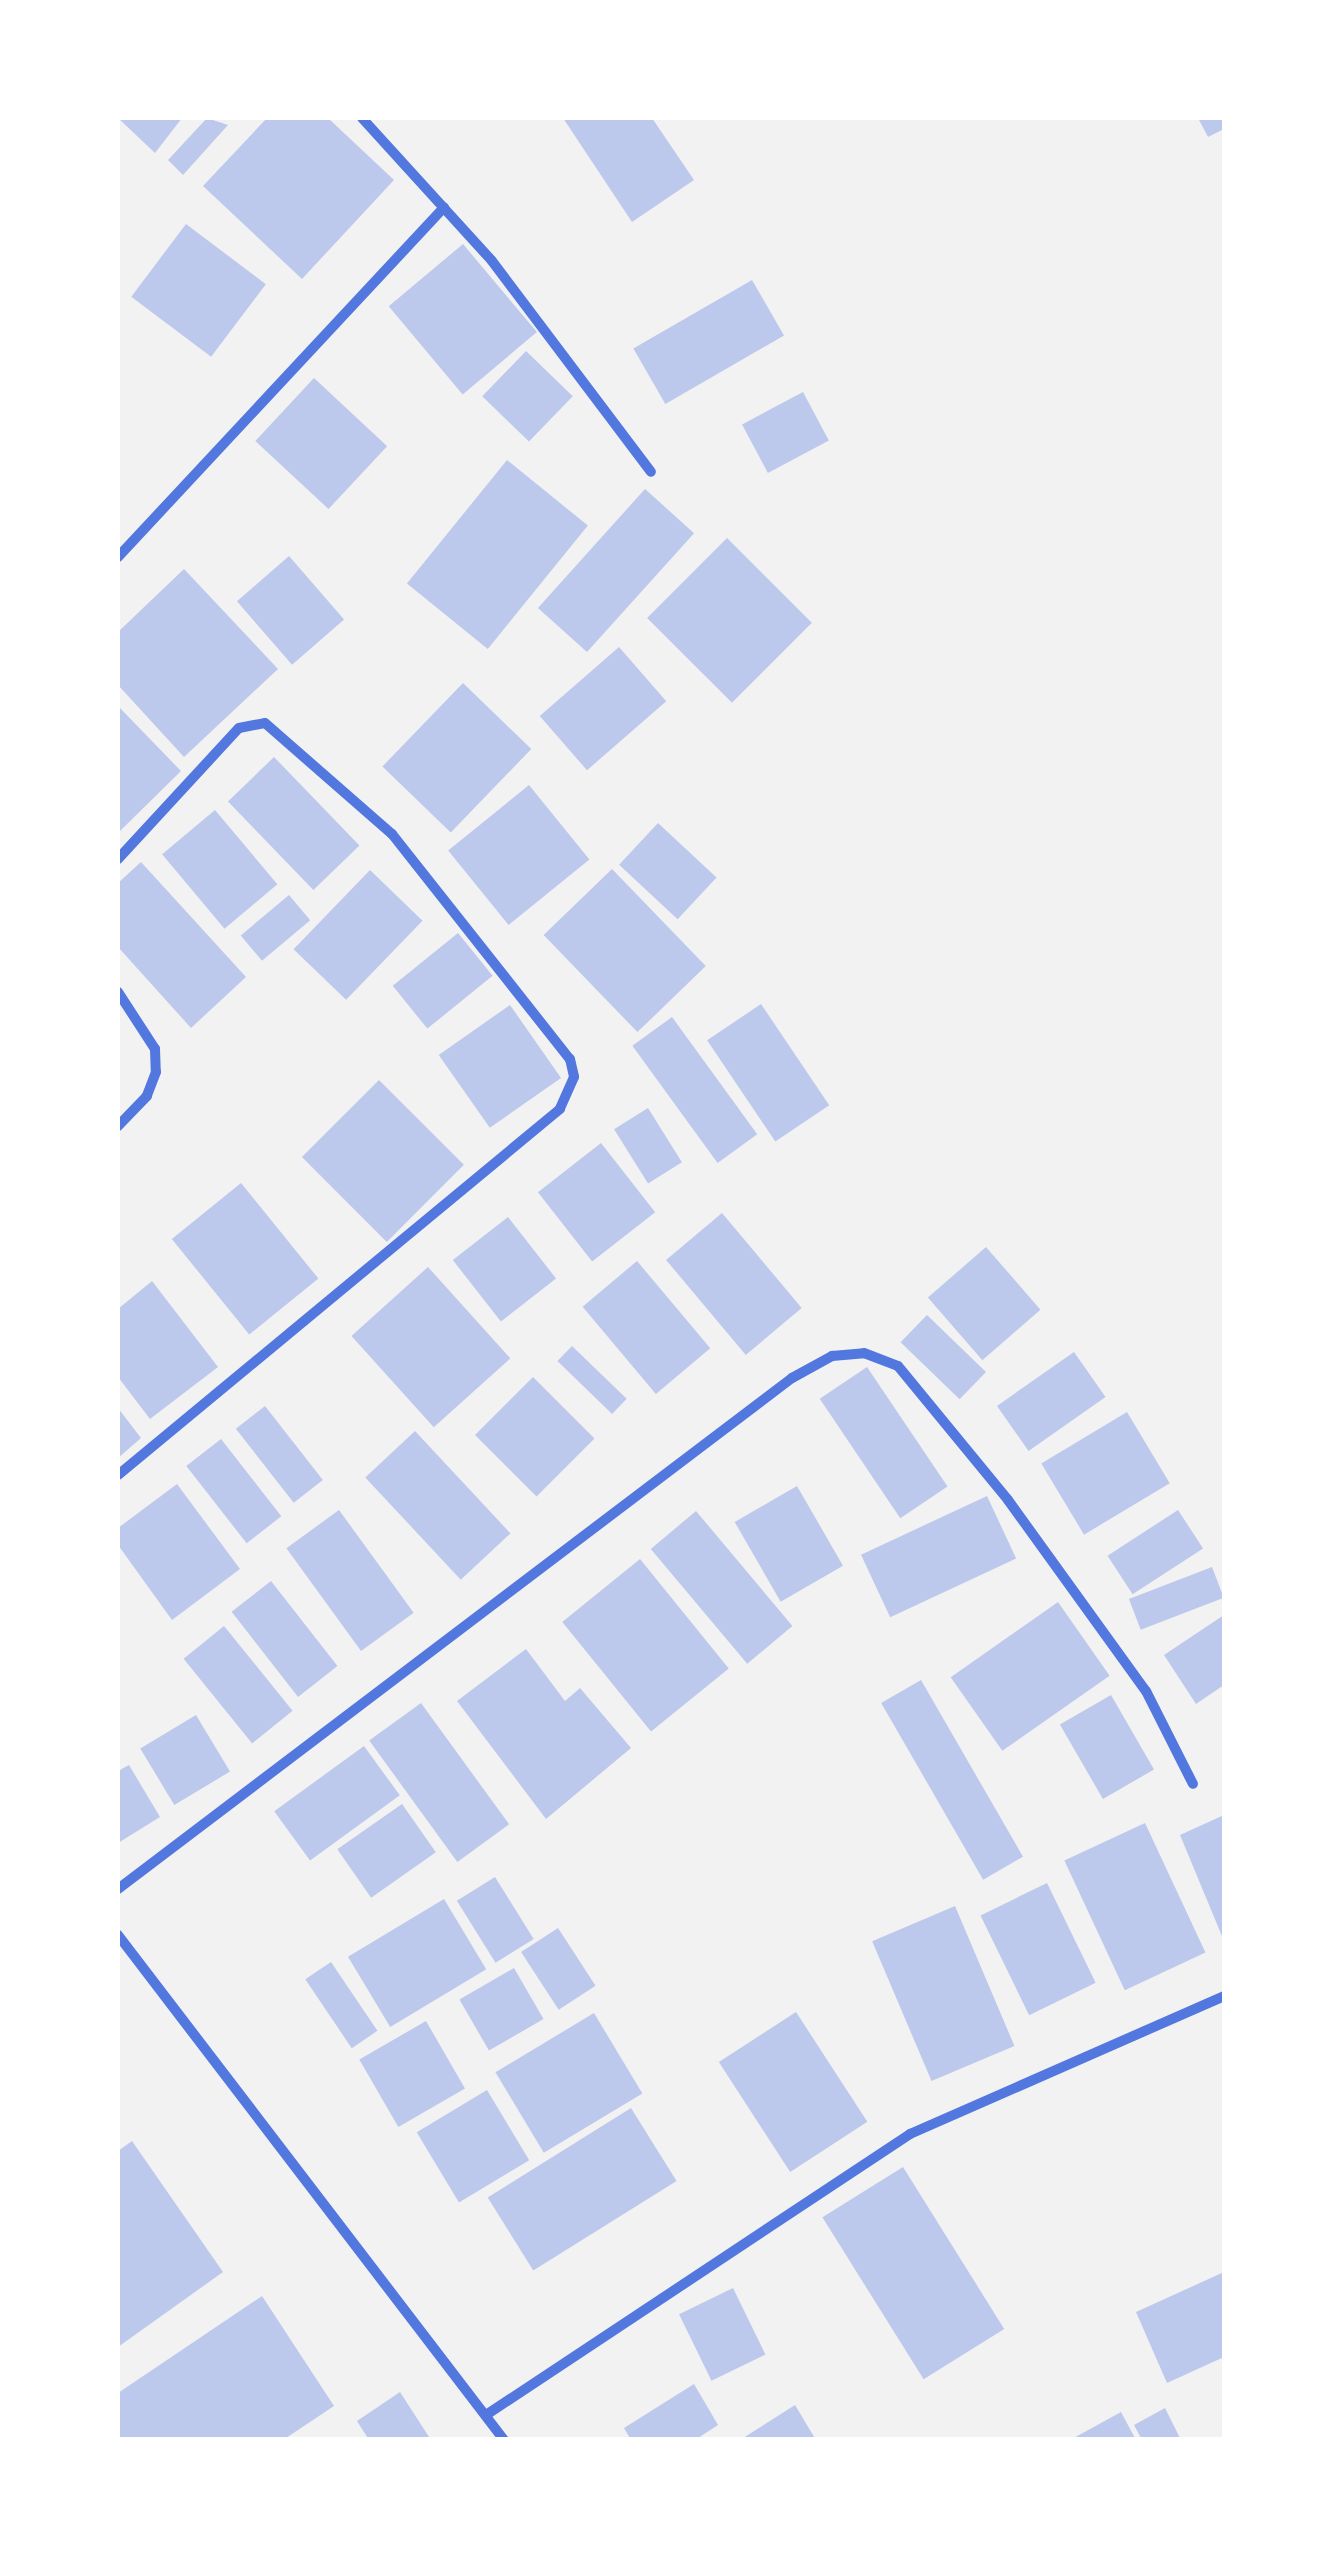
<!DOCTYPE html>
<style>
body{margin:0}
#map{position:relative;width:1342px;height:2557px;overflow:hidden;background:#f2f2f2;font-family:Helvetica,sans-serif}
div>[style]{position:absolute}
[style*='--x']{left:calc(var(--x)*1px);top:calc(var(--y)*1px);width:calc(var(--w)*1px);rotate:calc(var(--a)*1deg)}
.building>*{inset:0;background:#bdc9ec;transform-origin:0 0}
.minor>*{height:10px;margin:-5px;padding:0 5px;transform-origin:5px;border-radius:5px;background:#5277de}
span{translate:-50% -50%;white-space:nowrap;text-align:center;line-height:1.15;-webkit-text-stroke:8px #fff;paint-order:stroke}
.frame{position:absolute;inset:0;border:120px solid #fff;pointer-events:none}
</style>
<div id="map">
<div class="building">
<div style="clip-path:polygon(118px 118px,182px 118px,155px 153px)"></div>
<div style="clip-path:polygon(207px 118px,228px 125px,183px 175px,168px 160px)"></div>
<div style="clip-path:polygon(267px 118px,328px 118px,394px 180px,302px 279px,203px 186px)"></div>
<div style="clip-path:polygon(563px 118px,652px 118px,694px 180px,632px 222px)"></div>
<div style="clip-path:polygon(1198px 118px,1224px 118px,1224px 129px,1208px 137px)"></div>
<div style="left:186px;top:224px;width:100px;height:91px;rotate:37deg"></div>
<div style="left:463px;top:244px;width:115px;height:97px;rotate:50deg"></div>
<div style="left:752px;top:280px;width:64px;height:137px;rotate:60deg"></div>
<div style="left:526px;top:351px;width:65px;height:63px;rotate:44deg"></div>
<div style="left:314px;top:378px;width:100px;height:86px;rotate:43deg"></div>
<div style="left:803px;top:392px;width:55px;height:69px;rotate:62deg"></div>
<div style="left:507px;top:460px;width:104px;height:159px;rotate:39deg"></div>
<div style="left:645px;top:489px;width:66px;height:160px;rotate:42deg"></div>
<div style="left:727px;top:538px;width:120px;height:113px;rotate:45deg"></div>
<div style="left:289px;top:556px;width:84px;height:69px;rotate:49deg"></div>
<div style="clip-path:polygon(184px 569px,278px 669px,184px 757px,118px 685px,118px 632px)"></div>
<div style="left:619px;top:647px;width:72px;height:105px;rotate:49deg"></div>
<div style="left:463px;top:683px;width:95px;height:116px;rotate:44deg"></div>
<div style="clip-path:polygon(118px 706px,181px 771px,118px 833px)"></div>
<div style="left:274px;top:757px;width:123px;height:64px;rotate:46deg"></div>
<div style="left:529px;top:785px;width:96px;height:104px;rotate:51deg"></div>
<div style="left:215px;top:810px;width:97px;height:69px;rotate:50deg"></div>
<div style="left:658px;top:823px;width:80px;height:57px;rotate:43deg"></div>
<div style="clip-path:polygon(141px 862px,246px 977px,191px 1028px,118px 947px,118px 883px)"></div>
<div style="left:612px;top:869px;width:135px;height:95px;rotate:46deg"></div>
<div style="left:370px;top:870px;width:73px;height:110px;rotate:44deg"></div>
<div style="left:289px;top:895px;width:33px;height:63px;rotate:50deg"></div>
<div style="left:458px;top:933px;width:55px;height:84px;rotate:51deg"></div>
<div style="left:761px;top:1004px;width:122px;height:65px;rotate:56deg"></div>
<div style="left:510px;top:1005px;width:89px;height:87px;rotate:55deg"></div>
<div style="left:672px;top:1017px;width:145px;height:49px;rotate:54deg"></div>
<div style="left:379px;top:1080px;width:120px;height:109px;rotate:45deg"></div>
<div style="left:648px;top:1108px;width:64px;height:40px;rotate:58deg"></div>
<div style="left:601px;top:1143px;width:88px;height:80px;rotate:52deg"></div>
<div style="left:241px;top:1183px;width:123px;height:89px;rotate:51deg"></div>
<div style="left:722px;top:1213px;width:124px;height:73px;rotate:50deg"></div>
<div style="left:508px;top:1217px;width:78px;height:70px;rotate:52deg"></div>
<div style="left:986px;top:1247px;width:83px;height:77px;rotate:49deg"></div>
<div style="left:637px;top:1261px;width:114px;height:71px;rotate:50deg"></div>
<div style="left:428px;top:1267px;width:123px;height:103px;rotate:48deg"></div>
<div style="clip-path:polygon(152px 1281px,218px 1367px,150px 1419px,118px 1377px,118px 1309px)"></div>
<div style="left:927px;top:1315px;width:82px;height:38px;rotate:44deg"></div>
<div style="left:572px;top:1346px;width:76px;height:21px;rotate:44deg"></div>
<div style="left:1074px;top:1352px;width:55px;height:94px;rotate:55deg"></div>
<div style="left:867px;top:1367px;width:144px;height:57px;rotate:56deg"></div>
<div style="left:533px;top:1377px;width:87px;height:82px;rotate:45deg"></div>
<div style="left:265px;top:1406px;width:94px;height:37px;rotate:52deg"></div>
<div style="clip-path:polygon(118px 1408px,141px 1438px,118px 1458px)"></div>
<div style="left:1127px;top:1412px;width:83px;height:100px;rotate:59deg"></div>
<div style="left:415px;top:1431px;width:140px;height:68px;rotate:47deg"></div>
<div style="left:221px;top:1439px;width:98px;height:44px;rotate:52deg"></div>
<div style="clip-path:polygon(177px 1484px,240px 1569px,172px 1620px,118px 1545px,118px 1528px)"></div>
<div style="left:797px;top:1486px;width:92px;height:72px;rotate:60deg"></div>
<div style="left:987px;top:1496px;width:69px;height:139px;rotate:65deg"></div>
<div style="left:339px;top:1510px;width:127px;height:65px;rotate:54deg"></div>
<div style="left:1178px;top:1510px;width:46px;height:84px;rotate:57deg"></div>
<div style="left:696px;top:1511px;width:150px;height:59px;rotate:50deg"></div>
<div style="left:640px;top:1559px;width:141px;height:100px;rotate:51deg"></div>
<div style="left:1212px;top:1567px;width:33px;height:89px;rotate:69deg"></div>
<div style="left:271px;top:1581px;width:108px;height:50px;rotate:52deg"></div>
<div style="left:1058px;top:1602px;width:90px;height:131px;rotate:55deg"></div>
<div style="clip-path:polygon(1224px 1615px,1224px 1685px,1196px 1704px,1164px 1655px)"></div>
<div style="left:224px;top:1626px;width:109px;height:52px;rotate:51deg"></div>
<div style="clip-path:polygon(526px 1649px,565px 1701px,580px 1688px,631px 1748px,546px 1819px,457px 1701px)"></div>
<div style="left:921px;top:1680px;width:204px;height:46px;rotate:60deg"></div>
<div style="left:1111px;top:1695px;width:86px;height:59px;rotate:60deg"></div>
<div style="left:421px;top:1703px;width:150px;height:64px;rotate:54deg"></div>
<div style="left:196px;top:1715px;width:66px;height:65px;rotate:59deg"></div>
<div style="left:364px;top:1746px;width:61px;height:111px;rotate:54deg"></div>
<div style="clip-path:polygon(129px 1765px,160px 1817px,118px 1843px,118px 1771px)"></div>
<div style="left:402px;top:1804px;width:59px;height:79px;rotate:55deg"></div>
<div style="clip-path:polygon(1224px 1815px,1224px 1941px,1180px 1835px)"></div>
<div style="left:1145px;top:1823px;width:143px;height:89px;rotate:65deg"></div>
<div style="left:495px;top:1877px;width:73px;height:45px;rotate:58deg"></div>
<div style="left:1047px;top:1883px;width:111px;height:74px;rotate:64deg"></div>
<div style="left:444px;top:1899px;width:82px;height:112px;rotate:59deg"></div>
<div style="left:955px;top:1906px;width:152px;height:90px;rotate:67deg"></div>
<div style="left:558px;top:1928px;width:69px;height:44px;rotate:57deg"></div>
<div style="left:331px;top:1962px;width:83px;height:31px;rotate:56deg"></div>
<div style="left:514px;top:1968px;width:59px;height:63px;rotate:60deg"></div>
<div style="left:796px;top:2012px;width:131px;height:92px;rotate:57deg"></div>
<div style="left:594px;top:2013px;width:94px;height:115px;rotate:59deg"></div>
<div style="left:426px;top:2021px;width:78px;height:77px;rotate:60deg"></div>
<div style="left:487px;top:2090px;width:82px;height:82px;rotate:59deg"></div>
<div style="left:631px;top:2108px;width:86px;height:169px;rotate:58deg"></div>
<div style="clip-path:polygon(132px 2141px,223px 2272px,118px 2347px,118px 2151px)"></div>
<div style="left:903px;top:2167px;width:191px;height:95px;rotate:58deg"></div>
<div style="clip-path:polygon(1224px 2272px,1224px 2357px,1167px 2383px,1136px 2312px)"></div>
<div style="left:733px;top:2288px;width:74px;height:60px;rotate:64deg"></div>
<div style="clip-path:polygon(262px 2296px,334px 2406px,283px 2440px,119px 2440px,118px 2393px)"></div>
<div style="clip-path:polygon(694px 2384px,718px 2425px,695px 2440px,631px 2440px,624px 2428px)"></div>
<div style="clip-path:polygon(400px 2392px,431px 2440px,369px 2440px,357px 2421px)"></div>
<div style="clip-path:polygon(795px 2405px,816px 2440px,740px 2440px)"></div>
<div style="clip-path:polygon(1165px 2408px,1181px 2440px,1142px 2440px,1134px 2425px)"></div>
<div style="clip-path:polygon(1121px 2412px,1136px 2440px,1070px 2440px)"></div>
</div>
<div class="minor">
<div style="--x:362;--y:118;--w:193;--a:47.7"></div>
<div style="--x:492;--y:261;--w:264;--a:53"></div>
<div style="--x:118;--y:557;--w:478;--a:-47"></div>
<div style="--x:118;--y:859;--w:178;--a:-47.3"></div>
<div style="--x:239;--y:728;--w:26;--a:-11"></div>
<div style="--x:265;--y:723;--w:169;--a:41.2"></div>
<div style="--x:392;--y:834;--w:287;--a:51.7"></div>
<div style="--x:570;--y:1059;--w:18;--a:77"></div>
<div style="--x:574;--y:1077;--w:35;--a:114"></div>
<div style="--x:560;--y:1109;--w:574;--a:140.37"></div>
<div style="--x:118;--y:992;--w:68;--a:57"></div>
<div style="--x:155;--y:1049;--w:23;--a:88"></div>
<div style="--x:156;--y:1072;--w:26;--a:111"></div>
<div style="--x:147;--y:1096;--w:42;--a:134"></div>
<div style="--x:118;--y:1889;--w:846;--a:-37.17"></div>
<div style="--x:792;--y:1378;--w:46;--a:-28.8"></div>
<div style="--x:832;--y:1356;--w:32;--a:-5"></div>
<div style="--x:864;--y:1353;--w:36;--a:21"></div>
<div style="--x:898;--y:1366;--w:173;--a:50.6"></div>
<div style="--x:1008;--y:1500;--w:236;--a:54.2"></div>
<div style="--x:1146;--y:1691;--w:104;--a:63.2"></div>
<div style="--x:118;--y:1935;--w:636;--a:52.61"></div>
<div style="--x:486;--y:2415;--w:509;--a:-33.53"></div>
<div style="--x:910;--y:2134;--w:343;--a:-23.7"></div>
</div>
<div class="frame"></div>
</div>
